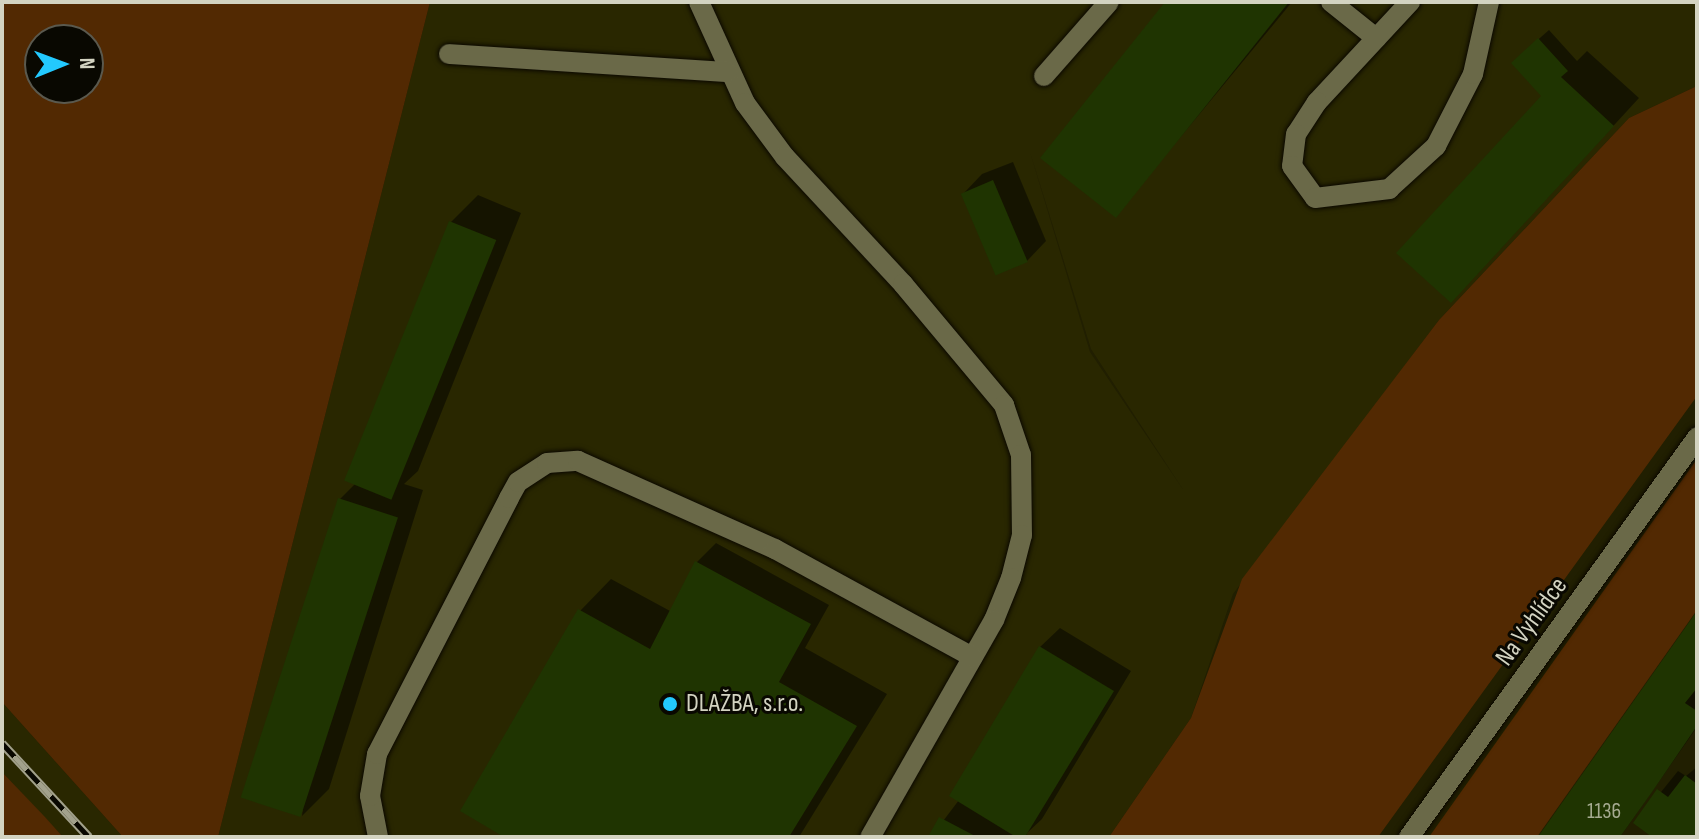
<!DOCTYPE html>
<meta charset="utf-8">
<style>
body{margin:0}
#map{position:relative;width:1699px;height:839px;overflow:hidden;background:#211f01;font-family:"Sofia Sans Condensed",sans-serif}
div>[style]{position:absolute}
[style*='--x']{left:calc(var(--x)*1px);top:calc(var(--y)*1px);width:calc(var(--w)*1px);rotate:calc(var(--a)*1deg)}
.built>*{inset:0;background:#292700}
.green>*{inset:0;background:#522902}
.shadow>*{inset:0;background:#0007}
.building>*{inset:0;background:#1f3401;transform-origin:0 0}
.roads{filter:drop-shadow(0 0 2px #0b0800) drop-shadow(0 0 2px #0b0800)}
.service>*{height:20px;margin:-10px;padding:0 10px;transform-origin:10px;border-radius:10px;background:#6a6948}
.minor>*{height:20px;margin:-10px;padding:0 10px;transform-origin:10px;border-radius:10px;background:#6a6948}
.rail>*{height:9px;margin-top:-4.5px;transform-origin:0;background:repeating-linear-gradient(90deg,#090801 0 18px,#a2a18c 0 36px);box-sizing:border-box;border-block:2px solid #a2a18c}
.dots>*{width:22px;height:22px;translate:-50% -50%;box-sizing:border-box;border:4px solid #090801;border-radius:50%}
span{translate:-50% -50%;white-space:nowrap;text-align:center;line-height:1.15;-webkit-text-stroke:6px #090801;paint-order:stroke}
.number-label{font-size:22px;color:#a6ab91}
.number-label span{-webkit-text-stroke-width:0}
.street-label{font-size:26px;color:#d3d3c1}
.poi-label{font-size:26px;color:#d3d3c1}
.left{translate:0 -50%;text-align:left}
.frame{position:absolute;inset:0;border:4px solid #d3d3c1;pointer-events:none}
.north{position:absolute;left:24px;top:24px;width:80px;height:80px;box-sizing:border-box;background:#090801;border:2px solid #5a594e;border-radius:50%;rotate:89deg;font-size:22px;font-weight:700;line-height:32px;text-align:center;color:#d3d3c1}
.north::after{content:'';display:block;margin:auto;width:28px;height:36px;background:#23c9fe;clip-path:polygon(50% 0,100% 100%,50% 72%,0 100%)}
</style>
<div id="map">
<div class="built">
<div style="clip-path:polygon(evenodd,430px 2px,1697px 2px,1697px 86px,1629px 118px,1439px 320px,1233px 594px,1191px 718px,1109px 837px,218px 837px,430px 2px,1030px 152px,1091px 349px,1184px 491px,1090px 352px,1030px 152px)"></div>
<div style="clip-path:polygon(2px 702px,123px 837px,63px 837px,2px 772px)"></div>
</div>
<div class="green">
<div style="clip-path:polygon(evenodd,2px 2px,430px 2px,218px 837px,123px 837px,2px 702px,2px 2px,40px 40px,88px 40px,88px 88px,40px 88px,40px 40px)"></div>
<div style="clip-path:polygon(1697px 86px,1697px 396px,1378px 837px,1109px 837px,1191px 718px,1242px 579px,1439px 320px,1629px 118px)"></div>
<div style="clip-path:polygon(1697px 459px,1697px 610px,1537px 837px,1429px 837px)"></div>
<div style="clip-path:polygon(2px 772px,45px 817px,63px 837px,2px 837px)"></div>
</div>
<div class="shadow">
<div style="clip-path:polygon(1168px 2px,1292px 2px,1116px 215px)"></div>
<div style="clip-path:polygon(1549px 30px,1577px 61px,1587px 51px,1639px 98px,1477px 274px,1544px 96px,1523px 53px)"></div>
<div style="clip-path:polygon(1013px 162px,1046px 241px,1027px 261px,963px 194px,982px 174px)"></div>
<div style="clip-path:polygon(478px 195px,521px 213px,418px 471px,404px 484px,423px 490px,329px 789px,302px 816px,340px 499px,356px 483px,348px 480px,451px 222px)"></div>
<div style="clip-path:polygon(716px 543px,829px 605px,805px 648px,887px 694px,799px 837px,508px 837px,580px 611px,611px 579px,672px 612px,697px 562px)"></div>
<div style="clip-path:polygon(1697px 614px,1697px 727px,1620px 837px,1539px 837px)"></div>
<div style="clip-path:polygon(1060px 628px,1131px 671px,1042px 819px,1026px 834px,1031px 837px,931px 837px,959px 800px,1040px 647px)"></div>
<div style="clip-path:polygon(1697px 767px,1697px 837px,1655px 837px,1636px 823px,1678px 771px,1686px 776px)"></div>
</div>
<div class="building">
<div style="clip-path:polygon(1165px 2px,1289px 2px,1116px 218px,1040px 158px)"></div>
<div style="clip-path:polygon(1538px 38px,1568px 71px,1561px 77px,1614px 126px,1451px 303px,1396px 253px,1541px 96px,1511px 63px)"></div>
<div style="left:993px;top:180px;width:89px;height:35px;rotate:67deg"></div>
<div style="left:449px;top:221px;width:51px;height:280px;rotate:22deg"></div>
<div style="left:338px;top:498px;width:63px;height:315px;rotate:18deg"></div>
<div style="clip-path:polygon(695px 561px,811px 624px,779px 682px,857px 726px,789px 837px,504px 837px,460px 811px,578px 609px,650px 649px)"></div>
<div style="clip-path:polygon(1697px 611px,1697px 688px,1685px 703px,1697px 711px,1697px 726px,1652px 792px,1620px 837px,1538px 837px)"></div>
<div style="clip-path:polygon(1039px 646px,1114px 691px,1025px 837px,1016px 837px,949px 796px)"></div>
<div style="clip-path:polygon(1685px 775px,1697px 784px,1697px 837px,1652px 837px,1633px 823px,1657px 789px,1668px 797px)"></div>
<div style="clip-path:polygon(939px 817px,977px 837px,928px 837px)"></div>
</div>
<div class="roads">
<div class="service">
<div style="--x:699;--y:2;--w:111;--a:65.5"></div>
<div style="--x:745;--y:103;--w:67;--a:53.5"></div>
<div style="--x:785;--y:157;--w:173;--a:47.1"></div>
<div style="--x:903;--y:284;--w:158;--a:50.1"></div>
<div style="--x:1004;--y:405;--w:53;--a:71.2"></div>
<div style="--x:1021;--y:455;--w:80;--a:89.3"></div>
<div style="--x:1022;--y:535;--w:44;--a:104.3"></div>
<div style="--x:1011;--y:578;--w:45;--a:112"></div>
<div style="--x:994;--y:620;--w:250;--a:119.7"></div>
<div style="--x:1331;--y:2;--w:58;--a:38.7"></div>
<div style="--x:1410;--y:2;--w:137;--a:132.9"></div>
<div style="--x:1317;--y:102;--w:38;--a:123"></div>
<div style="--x:1296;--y:134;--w:32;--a:97"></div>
<div style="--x:1292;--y:166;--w:39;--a:54"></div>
<div style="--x:1315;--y:198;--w:75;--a:-6.9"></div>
<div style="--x:1389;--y:189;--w:64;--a:-42.5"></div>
<div style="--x:1436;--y:146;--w:81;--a:-62.8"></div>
<div style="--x:1473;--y:74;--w:74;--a:-77.5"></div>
<div style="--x:449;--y:54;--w:279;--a:3.7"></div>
<div style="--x:1044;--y:76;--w:98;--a:-48.7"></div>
<div style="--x:378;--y:837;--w:42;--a:-101"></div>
<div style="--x:370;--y:796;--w:43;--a:-80.5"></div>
<div style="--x:377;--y:754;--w:288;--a:-62.7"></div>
<div style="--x:509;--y:498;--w:18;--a:-61"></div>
<div style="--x:518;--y:482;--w:35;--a:-33"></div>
<div style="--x:547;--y:463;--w:31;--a:-4"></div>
<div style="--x:578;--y:461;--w:216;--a:24.1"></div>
<div style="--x:775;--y:549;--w:225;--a:28.7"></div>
</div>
<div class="minor">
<div style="--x:1409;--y:837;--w:493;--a:-54.2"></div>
</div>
</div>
<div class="rail">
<div style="--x:2;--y:743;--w:128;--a:47.2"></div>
</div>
<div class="dots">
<div style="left:670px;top:704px;background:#23c9fe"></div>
</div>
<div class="number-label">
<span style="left:1604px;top:812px">1136</span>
</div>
<div class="street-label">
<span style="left:1532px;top:622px;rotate:-54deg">Na Vyhlídce</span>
</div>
<div class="poi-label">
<span class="left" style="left:686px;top:704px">DLAŽBA, s.r.o.</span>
</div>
<div class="frame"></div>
<div class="north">N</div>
</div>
